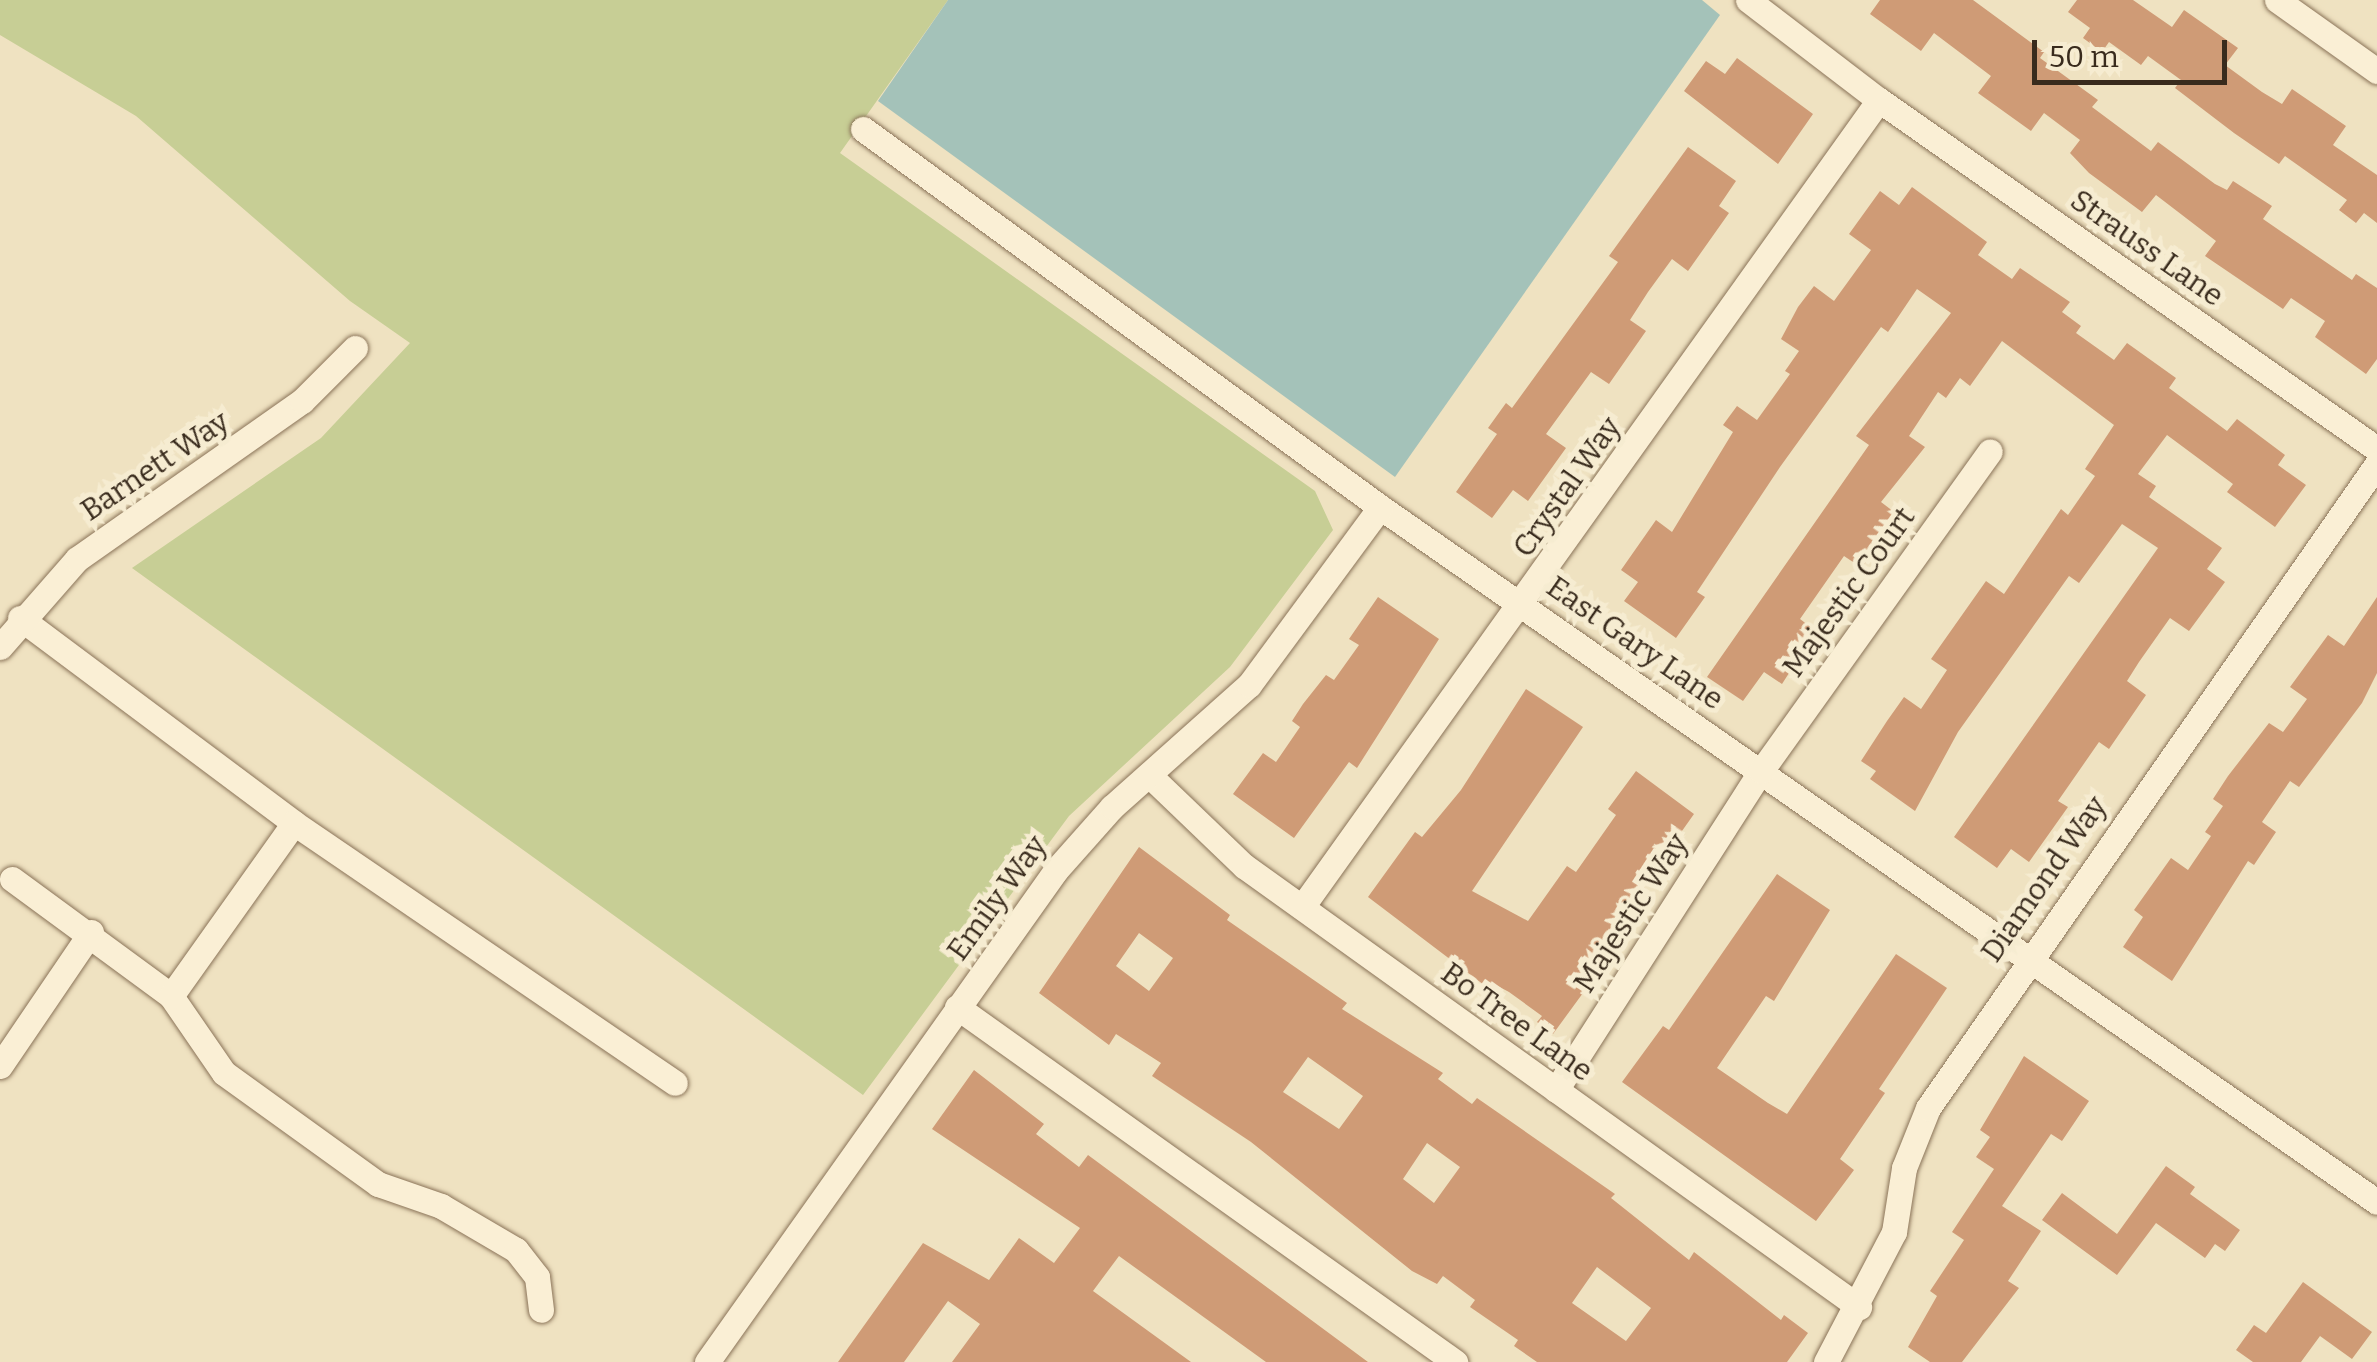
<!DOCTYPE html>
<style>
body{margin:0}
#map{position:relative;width:2377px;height:1362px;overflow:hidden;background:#efe2c1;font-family:Bitter,serif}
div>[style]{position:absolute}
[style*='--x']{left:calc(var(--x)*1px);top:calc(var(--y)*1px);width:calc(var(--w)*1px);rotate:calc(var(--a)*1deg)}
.green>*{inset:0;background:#c7ce95}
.water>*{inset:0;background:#a4c2b9}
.building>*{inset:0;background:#cf9b76}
.roads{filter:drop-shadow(0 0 2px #8a7358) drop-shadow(0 0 2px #8a7358)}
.minor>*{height:25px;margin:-12.5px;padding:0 12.5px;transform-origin:12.5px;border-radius:12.5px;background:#faefd5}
span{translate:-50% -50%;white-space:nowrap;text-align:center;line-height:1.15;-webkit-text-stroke:10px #f6ecd1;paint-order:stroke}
.street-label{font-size:30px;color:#392b1d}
.scale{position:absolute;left:2032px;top:40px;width:195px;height:45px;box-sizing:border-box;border:5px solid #392b1d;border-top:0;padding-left:12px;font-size:30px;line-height:35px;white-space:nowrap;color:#392b1d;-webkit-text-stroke:8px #f6ecd1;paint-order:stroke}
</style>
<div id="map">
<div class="green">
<div style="clip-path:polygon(0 0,948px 0,840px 153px,1315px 491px,1333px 530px,1230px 667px,1069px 816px,863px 1095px,132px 568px,321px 438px,410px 343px,350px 301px,136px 116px,0 35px)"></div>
</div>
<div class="water">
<div style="clip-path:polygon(948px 0,1702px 0,1720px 15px,1395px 477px,878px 101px)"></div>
</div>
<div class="building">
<div style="clip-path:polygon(1880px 0,1973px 0,2044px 52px,2040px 58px,2098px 100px,2092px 107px,2151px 151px,2158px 142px,2215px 184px,2227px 190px,2233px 181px,2272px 206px,2263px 219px,2352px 280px,2356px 274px,2377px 288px,2377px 359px,2366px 374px,2315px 337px,2325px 321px,2291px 298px,2283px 309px,2205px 256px,2216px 241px,2156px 195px,2142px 212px,2089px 173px,2070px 153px,2080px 140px,2044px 113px,2031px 131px,1978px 93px,1991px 76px,1934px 33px,1921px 51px,1870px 14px)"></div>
<div style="clip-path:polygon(2077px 0,2133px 0,2172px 27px,2184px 10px,2238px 48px,2225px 65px,2262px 92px,2282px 104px,2292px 89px,2346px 126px,2333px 145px,2377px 175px,2377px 223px,2364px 213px,2356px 223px,2339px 210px,2347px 200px,2285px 156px,2279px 164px,2234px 133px,2175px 88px,2181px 80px,2148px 56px,2141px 65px,2109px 42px,2102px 52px,2083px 38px,2090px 28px,2068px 12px)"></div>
<div style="clip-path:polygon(1737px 58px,1813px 114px,1778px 164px,1684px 91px,1706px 61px,1725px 74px)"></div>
<div style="clip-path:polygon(1688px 147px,1736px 181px,1719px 206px,1729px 213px,1688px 271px,1672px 259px,1648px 292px,1630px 320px,1646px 331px,1609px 384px,1591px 372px,1546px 434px,1566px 448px,1528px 501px,1513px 490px,1492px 518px,1456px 492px,1497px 434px,1488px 428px,1506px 403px,1512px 408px,1618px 262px,1609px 256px)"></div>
<div style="clip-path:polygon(1912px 187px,1987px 242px,1978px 255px,2012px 279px,2020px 268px,2070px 302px,2062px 312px,2081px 326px,2076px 333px,2114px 360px,2127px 343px,2176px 378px,2169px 388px,2227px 431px,2237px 419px,2285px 455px,2278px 465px,2306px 485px,2275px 527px,2227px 492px,2233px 484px,2167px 435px,2138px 474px,2156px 486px,2149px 497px,2222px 548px,2207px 569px,2225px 582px,2189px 631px,2170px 618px,2139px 662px,2127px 681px,2146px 695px,2109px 749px,2099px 742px,2058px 801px,2068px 807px,2029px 862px,2011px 849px,1997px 868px,1954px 837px,2158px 548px,2122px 524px,2079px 583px,2069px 576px,1958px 732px,1915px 811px,1870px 779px,1876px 771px,1861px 761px,1887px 721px,1904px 697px,1921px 709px,1947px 670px,1931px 659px,1986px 581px,2004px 594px,2061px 509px,2068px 515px,2095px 476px,2085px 469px,2114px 425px,2002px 341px,1970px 386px,1960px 378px,1946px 398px,1938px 392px,1909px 436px,1925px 447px,1881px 502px,1898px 515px,1862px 568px,1844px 556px,1800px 619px,1816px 631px,1782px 684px,1764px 672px,1743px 701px,1707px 677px,1869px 445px,1856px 436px,1951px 313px,1917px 289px,1888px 332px,1881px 327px,1780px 467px,1697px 592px,1705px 597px,1676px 638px,1624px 601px,1638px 582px,1621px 570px,1656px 520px,1672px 532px,1733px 432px,1723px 425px,1737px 406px,1757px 420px,1790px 374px,1785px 371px,1799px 351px,1781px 339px,1798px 307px,1814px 286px,1834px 301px,1871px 250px,1849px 234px,1880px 191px,1899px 205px)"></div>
<div style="clip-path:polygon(1378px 597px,1439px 639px,1357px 768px,1349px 762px,1294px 838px,1233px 794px,1263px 753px,1276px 762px,1300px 727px,1292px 721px,1303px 704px,1326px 675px,1334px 680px,1359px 645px,1349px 639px)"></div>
<div style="clip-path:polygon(2377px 597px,2377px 673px,2362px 703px,2299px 787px,2290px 781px,2262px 822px,2276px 832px,2254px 865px,2248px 861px,2172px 981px,2123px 947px,2143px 917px,2134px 910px,2171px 858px,2188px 870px,2211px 836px,2205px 832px,2223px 806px,2213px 799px,2228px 776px,2269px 723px,2283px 732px,2307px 699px,2290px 687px,2328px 635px,2344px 646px)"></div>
<div style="clip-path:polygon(1526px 689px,1583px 727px,1472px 891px,1528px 921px,1567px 866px,1576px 872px,1616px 815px,1608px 809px,1636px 771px,1694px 814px,1643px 886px,1647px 890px,1592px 959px,1602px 967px,1553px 1034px,1537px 1022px,1542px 1016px,1509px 992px,1492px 983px,1488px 988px,1368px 897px,1415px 832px,1422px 837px,1461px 790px)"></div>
<div style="clip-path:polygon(evenodd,1139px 847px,1230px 915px,1227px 920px,1347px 1003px,1342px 1009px,1443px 1073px,1438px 1079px,1472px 1104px,1477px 1098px,1615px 1194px,1611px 1198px,1689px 1260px,1694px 1252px,1781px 1320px,1784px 1315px,1808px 1333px,1787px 1362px,1537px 1362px,1514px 1346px,1518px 1340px,1470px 1307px,1475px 1300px,1443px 1276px,1437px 1284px,1412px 1271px,1251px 1142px,1152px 1076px,1161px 1063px,1116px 1034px,1109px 1045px,1039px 993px,1139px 847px,1139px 933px,1173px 958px,1149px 991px,1116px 966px,1139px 933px,1139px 847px,1308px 1057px,1363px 1096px,1339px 1129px,1283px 1092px,1308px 1057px,1139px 847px,1427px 1143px,1460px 1167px,1434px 1203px,1403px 1179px,1427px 1143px,1139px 847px,1597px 1267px,1651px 1308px,1626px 1341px,1572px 1303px,1597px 1267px)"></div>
<div style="clip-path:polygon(1777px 874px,1830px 910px,1774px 1001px,1766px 996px,1717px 1068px,1768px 1103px,1787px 1114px,1896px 954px,1947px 988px,1879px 1089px,1885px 1093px,1840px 1159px,1854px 1170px,1816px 1221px,1622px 1082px,1663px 1026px,1669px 1030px)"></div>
<div style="clip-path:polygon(2024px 1056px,2089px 1101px,2062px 1141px,2051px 1134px,2002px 1206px,2041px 1231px,2008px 1281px,2019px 1288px,1962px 1362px,1930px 1362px,1908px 1347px,1937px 1296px,1930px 1291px,1964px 1240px,1952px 1232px,1994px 1169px,1976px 1157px,1990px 1137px,1980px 1130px)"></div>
<div style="clip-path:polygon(974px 1070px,1044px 1124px,1036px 1134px,1079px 1167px,1088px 1155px,1368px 1362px,1266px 1362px,1119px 1256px,1093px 1291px,1191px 1362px,952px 1362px,980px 1324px,948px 1301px,904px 1362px,838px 1362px,923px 1243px,989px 1280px,1019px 1238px,1054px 1263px,1080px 1228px,932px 1129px)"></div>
<div style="clip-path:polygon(2166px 1166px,2195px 1187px,2190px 1194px,2240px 1230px,2225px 1251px,2215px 1244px,2205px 1258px,2156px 1223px,2117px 1275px,2042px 1220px,2062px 1193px,2117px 1234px)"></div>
<div style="clip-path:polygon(2303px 1282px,2372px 1332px,2352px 1359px,2320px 1336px,2301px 1362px,2253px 1362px,2236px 1350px,2254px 1325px,2266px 1333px)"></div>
</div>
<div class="roads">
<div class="minor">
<div style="--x:1748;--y:0;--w:165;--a:37.4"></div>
<div style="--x:1879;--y:100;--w:608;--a:35.02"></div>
<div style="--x:2277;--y:0;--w:123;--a:35.4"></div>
<div style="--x:863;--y:129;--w:640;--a:36.17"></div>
<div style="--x:1380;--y:507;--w:1215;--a:34.88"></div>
<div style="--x:20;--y:618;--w:342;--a:36.8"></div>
<div style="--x:294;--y:823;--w:461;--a:34.3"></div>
<div style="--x:0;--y:647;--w:117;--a:-48.8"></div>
<div style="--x:77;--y:559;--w:275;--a:-35.1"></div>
<div style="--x:302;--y:401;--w:75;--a:-45"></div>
<div style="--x:1149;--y:775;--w:132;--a:43.8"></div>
<div style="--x:1244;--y:866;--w:757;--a:35.64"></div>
<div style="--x:12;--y:879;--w:197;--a:36.3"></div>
<div style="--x:171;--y:996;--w:93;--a:55.5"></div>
<div style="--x:224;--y:1073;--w:190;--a:35.8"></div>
<div style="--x:378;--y:1184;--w:67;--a:19.2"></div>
<div style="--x:441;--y:1206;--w:87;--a:30.4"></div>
<div style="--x:516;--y:1250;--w:34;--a:52"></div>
<div style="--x:537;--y:1277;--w:33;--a:83"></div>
<div style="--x:1302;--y:907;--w:992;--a:-54.44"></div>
<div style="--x:171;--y:996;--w:212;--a:-54.6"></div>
<div style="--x:957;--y:1007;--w:612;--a:35.48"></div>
<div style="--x:0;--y:1066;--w:162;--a:-55.8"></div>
<div style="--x:1556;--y:1090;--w:379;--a:-57.3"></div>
<div style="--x:1761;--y:771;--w:393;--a:-54.4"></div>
<div style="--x:707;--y:1362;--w:603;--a:-54.65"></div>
<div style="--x:1056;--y:870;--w:84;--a:-48.4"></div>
<div style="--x:1112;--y:807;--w:183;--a:-41.7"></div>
<div style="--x:1249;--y:685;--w:221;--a:-53.6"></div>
<div style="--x:1826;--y:1362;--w:147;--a:-62.4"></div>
<div style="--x:1894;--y:1232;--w:65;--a:-81.1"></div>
<div style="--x:1904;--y:1168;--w:65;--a:-68.2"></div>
<div style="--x:1928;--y:1108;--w:785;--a:-55.12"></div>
</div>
</div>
<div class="street-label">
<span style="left:2147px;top:248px;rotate:35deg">Strauss Lane</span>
<span style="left:155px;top:466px;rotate:-34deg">Barnett Way</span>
<span style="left:1567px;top:487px;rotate:-55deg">Crystal Way</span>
<span style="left:1849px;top:592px;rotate:-54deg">Majestic Court</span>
<span style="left:1635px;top:643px;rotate:35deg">East Gary Lane</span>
<span style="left:2044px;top:879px;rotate:-55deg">Diamond Way</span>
<span style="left:997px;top:898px;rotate:-54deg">Emily Way</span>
<span style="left:1631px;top:913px;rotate:-57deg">Majestic Way</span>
<span style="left:1517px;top:1022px;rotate:36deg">Bo Tree Lane</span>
</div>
<div class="scale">50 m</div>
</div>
